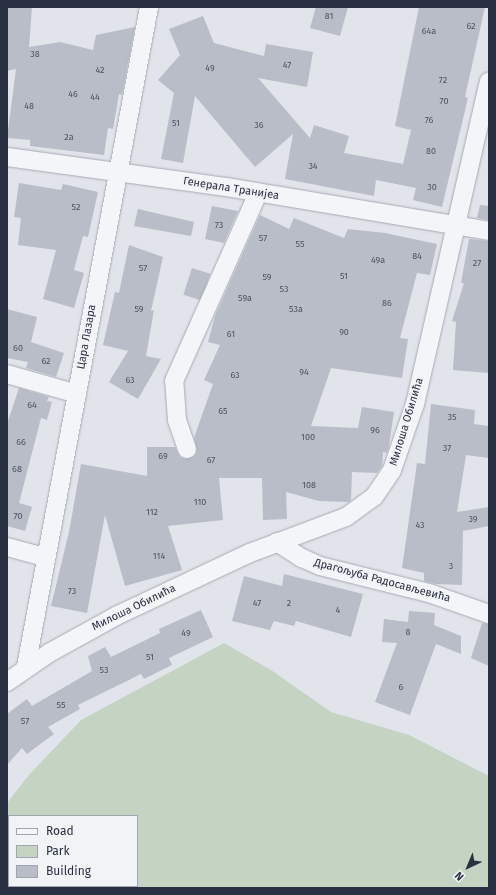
<!DOCTYPE html>
<meta charset="utf-8">
<style>
body{margin:0}
#map{position:relative;width:496px;height:895px;overflow:hidden;background:#e1e4ea;font-family:"Fira Sans",sans-serif}
div>[style]{position:absolute}
[style*='--x']{left:calc(var(--x)*1px);top:calc(var(--y)*1px);width:calc(var(--w)*1px);rotate:calc(var(--a)*1deg)}
.green>*{inset:0;background:#c5d4c2}
.building>*{inset:0;background:#b8bdc7;transform-origin:0 0}
.roads{filter:drop-shadow(0 0 1px #a6aab4) drop-shadow(0 0 1px #a6aab4)}
.street>*{height:18px;margin:-9px;padding:0 9px;transform-origin:9px;border-radius:9px;background:#f4f5f8}
span{translate:-50% -50%;white-space:nowrap;text-align:center;line-height:1.15;-webkit-text-stroke:3px #f1f3f7;paint-order:stroke}
.number-label{font-size:9px;color:#4d5363}
.number-label span{-webkit-text-stroke-width:0}
.street-label{font-size:11px;color:#293042}
.frame{position:absolute;inset:0;border:8px solid #293042;pointer-events:none}
.legend{position:absolute;left:8px;top:815px;width:130px;height:72px;box-sizing:border-box;background:#f1f3f7;border:1px solid #a1a5af;margin:0;padding:5px 7px;list-style:none;font-size:12px;color:#293042}
.legend li{display:flex;align-items:center;gap:8px;height:20px}
.legend b{width:20px;border:1px solid #a1a5af}
.north{position:absolute;left:448px;top:847px;width:40px;height:40px;-webkit-text-stroke:3px #f1f3f7;paint-order:stroke;rotate:224deg;font-size:11px;font-weight:700;line-height:16px;text-align:center;color:#293042}
.north::after{content:'';display:block;margin:auto;width:14px;height:18px;background:#293042;clip-path:polygon(50% 0,100% 100%,50% 72%,0 100%)}
</style>
<div id="map">
<div class="green">
<div style="clip-path:polygon(evenodd,224px 643px,271px 670px,331px 712px,409px 735px,489px 776px,489px 888px,7px 888px,7px 803px,28px 776px,81px 720px,224px 643px,9px 816px,137px 816px,137px 886px,9px 886px,9px 816px)"></div>
</div>
<div class="building">
<div style="clip-path:polygon(7px 7px,32px 7px,29px 47px,60px 42px,93px 50px,96px 35px,135px 27px,122px 95px,119px 94px,113px 129px,108px 128px,104px 155px,30px 146px,30px 140px,7px 138px,16px 69px,7px 71px)"></div>
<div style="clip-path:polygon(316px 7px,348px 7px,340px 36px,310px 28px)"></div>
<div style="clip-path:polygon(419px 7px,485px 7px,465px 97px,468px 98px,442px 207px,413px 200px,416px 188px,376px 180px,374px 196px,285px 179px,293px 134px,255px 167px,195px 96px,183px 163px,161px 159px,174px 93px,158px 80px,180px 55px,169px 29px,203px 16px,214px 43px,264px 56px,266px 44px,313px 52px,307px 87px,258px 78px,310px 138px,314px 125px,349px 136px,344px 153px,403px 164px,411px 130px,395px 126px)"></div>
<div style="clip-path:polygon(19px 183px,61px 190px,63px 184px,98px 192px,88px 237px,83px 236px,74px 270px,84px 273px,74px 308px,43px 299px,56px 250px,18px 245px,21px 218px,14px 217px)"></div>
<div style="clip-path:polygon(480px 205px,489px 206px,489px 220px,477px 218px)"></div>
<div style="clip-path:polygon(212px 206px,238px 211px,224px 243px,205px 239px)"></div>
<div style="clip-path:polygon(138px 209px,194px 222px,191px 236px,134px 226px)"></div>
<div style="clip-path:polygon(260px 215px,289px 229px,294px 218px,344px 238px,348px 229px,385px 233px,437px 244px,430px 275px,417px 273px,400px 338px,408px 339px,402px 378px,331px 368px,311px 426px,358px 428px,362px 407px,394px 412px,389px 446px,387px 453px,383px 452px,382px 466px,377px 473px,352px 472px,351px 500px,349px 502px,319px 501px,286px 492px,287px 519px,263px 520px,262px 478px,219px 478px,223px 520px,168px 526px,182px 570px,125px 586px,105px 515px,87px 613px,51px 606px,69px 532px,81px 464px,147px 476px,147px 447px,175px 447px,180px 457px,185px 459px,195px 456px,197px 451px,194px 438px,213px 384px,204px 380px,220px 345px,208px 342px,215px 316px)"></div>
<div style="clip-path:polygon(469px 239px,489px 241px,489px 373px,453px 370px,456px 322px,452px 321px,464px 283px,461px 283px)"></div>
<div style="clip-path:polygon(129px 245px,163px 257px,151px 311px,154px 310px,146px 356px,161px 359px,138px 399px,109px 382px,128px 351px,103px 345px,115px 292px,119px 293px)"></div>
<div style="left:192px;top:268px;width:19px;height:28px;rotate:18deg"></div>
<div style="clip-path:polygon(7px 309px,37px 317px,31px 342px,64px 353px,56px 377px,26px 368px,28px 362px,7px 358px)"></div>
<div style="clip-path:polygon(19px 388px,49px 397px,47px 401px,52px 402px,47px 420px,41px 418px,19px 503px,32px 507px,25px 531px,7px 526px,7px 424px)"></div>
<div style="clip-path:polygon(431px 404px,475px 410px,474px 424px,489px 426px,489px 458px,466px 455px,457px 512px,489px 507px,489px 526px,463px 531px,462px 585px,436px 584px,424px 581px,424px 573px,402px 568px,417px 463px,425px 464px)"></div>
<div style="clip-path:polygon(284px 574px,363px 594px,351px 637px,296px 621px,294px 626px,274px 621px,270px 630px,232px 621px,244px 576px,282px 586px)"></div>
<div style="clip-path:polygon(201px 610px,213px 637px,169px 658px,172px 665px,144px 679px,141px 674px,78px 705px,80px 709px,48px 727px,54px 734px,27px 754px,22px 748px,7px 765px,7px 714px,27px 699px,32px 706px,92px 671px,88px 656px,105px 647px,111px 657px,160px 633px,159px 629px)"></div>
<div style="clip-path:polygon(409px 611px,435px 613px,434px 625px,461px 636px,461px 654px,436px 644px,410px 715px,375px 702px,397px 643px,382px 642px,384px 619px,408px 622px)"></div>
<div style="clip-path:polygon(482px 623px,489px 624px,489px 666px,471px 658px)"></div>
</div>
<div class="roads">
<div class="street">
<div style="--x:7;--y:157;--w:222;--a:7.8"></div>
<div style="--x:227;--y:187;--w:266;--a:9.5"></div>
<div style="--x:7;--y:374;--w:73;--a:15.9"></div>
<div style="--x:187;--y:449;--w:31;--a:-109"></div>
<div style="--x:177;--y:420;--w:39;--a:-94"></div>
<div style="--x:174;--y:381;--w:206;--a:-65.9"></div>
<div style="--x:277;--y:542;--w:30;--a:33"></div>
<div style="--x:302;--y:558;--w:20;--a:24"></div>
<div style="--x:320;--y:566;--w:112;--a:13.9"></div>
<div style="--x:429;--y:593;--w:64;--a:19.3"></div>
<div style="--x:7;--y:547;--w:39;--a:15"></div>
<div style="--x:26;--y:667;--w:671;--a:-79.44"></div>
<div style="--x:7;--y:682;--w:51;--a:-34.6"></div>
<div style="--x:49;--y:653;--w:79;--a:-28.8"></div>
<div style="--x:118;--y:615;--w:146;--a:-25.2"></div>
<div style="--x:250;--y:553;--w:103;--a:-20.6"></div>
<div style="--x:346;--y:517;--w:34;--a:-36"></div>
<div style="--x:374;--y:497;--w:32;--a:-56"></div>
<div style="--x:392;--y:470;--w:70;--a:-70.8"></div>
<div style="--x:415;--y:404;--w:331;--a:-77.1"></div>
</div>
</div>
<div class="number-label">
<span style="left:329px;top:16px">81</span>
<span style="left:471px;top:26px">62</span>
<span style="left:429px;top:31px">64a</span>
<span style="left:35px;top:54px">38</span>
<span style="left:287px;top:65px">47</span>
<span style="left:210px;top:68px">49</span>
<span style="left:100px;top:70px">42</span>
<span style="left:443px;top:80px">72</span>
<span style="left:73px;top:94px">46</span>
<span style="left:95px;top:97px">44</span>
<span style="left:444px;top:101px">70</span>
<span style="left:29px;top:106px">48</span>
<span style="left:429px;top:120px">76</span>
<span style="left:176px;top:123px">51</span>
<span style="left:259px;top:125px">36</span>
<span style="left:69px;top:137px">2a</span>
<span style="left:431px;top:151px">80</span>
<span style="left:313px;top:166px">34</span>
<span style="left:432px;top:187px">30</span>
<span style="left:76px;top:207px">52</span>
<span style="left:219px;top:225px">73</span>
<span style="left:263px;top:238px">57</span>
<span style="left:300px;top:244px">55</span>
<span style="left:417px;top:256px">84</span>
<span style="left:378px;top:260px">49a</span>
<span style="left:477px;top:263px">27</span>
<span style="left:143px;top:268px">57</span>
<span style="left:344px;top:276px">51</span>
<span style="left:267px;top:277px">59</span>
<span style="left:284px;top:289px">53</span>
<span style="left:245px;top:298px">59a</span>
<span style="left:387px;top:303px">86</span>
<span style="left:139px;top:309px">59</span>
<span style="left:296px;top:309px">53a</span>
<span style="left:344px;top:332px">90</span>
<span style="left:231px;top:334px">61</span>
<span style="left:18px;top:348px">60</span>
<span style="left:46px;top:361px">62</span>
<span style="left:304px;top:372px">94</span>
<span style="left:235px;top:375px">63</span>
<span style="left:130px;top:380px">63</span>
<span style="left:32px;top:405px">64</span>
<span style="left:223px;top:411px">65</span>
<span style="left:452px;top:417px">35</span>
<span style="left:375px;top:430px">96</span>
<span style="left:308px;top:437px">100</span>
<span style="left:21px;top:442px">66</span>
<span style="left:447px;top:448px">37</span>
<span style="left:163px;top:456px">69</span>
<span style="left:211px;top:460px">67</span>
<span style="left:17px;top:469px">68</span>
<span style="left:309px;top:485px">108</span>
<span style="left:200px;top:502px">110</span>
<span style="left:152px;top:512px">112</span>
<span style="left:18px;top:516px">70</span>
<span style="left:473px;top:519px">39</span>
<span style="left:420px;top:525px">43</span>
<span style="left:159px;top:556px">114</span>
<span style="left:451px;top:566px">3</span>
<span style="left:72px;top:591px">73</span>
<span style="left:257px;top:603px">47</span>
<span style="left:289px;top:603px">2</span>
<span style="left:338px;top:610px">4</span>
<span style="left:408px;top:632px">8</span>
<span style="left:186px;top:633px">49</span>
<span style="left:150px;top:657px">51</span>
<span style="left:104px;top:670px">53</span>
<span style="left:401px;top:687px">6</span>
<span style="left:61px;top:705px">55</span>
<span style="left:25px;top:721px">57</span>
</div>
<div class="street-label">
<span style="left:231px;top:189px;rotate:9deg">Генерала Транијеа</span>
<span style="left:87px;top:337px;rotate:-80deg">Цара Лазара</span>
<span style="left:407px;top:422px;rotate:-73deg">Милоша Обилића</span>
<span style="left:382px;top:581px;rotate:15deg">Драгољуба Радосављевића</span>
<span style="left:134px;top:608px;rotate:-26deg">Милоша Обилића</span>
</div>
<div class="frame"></div>
<ul class="legend">
<li><b style="height:5px;background:#f4f5f8"></b>Road</li>
<li><b style="height:11px;background:#c5d4c2"></b>Park</li>
<li><b style="height:11px;background:#b8bdc7"></b>Building</li>
</ul>
<div class="north">N</div>
</div>
